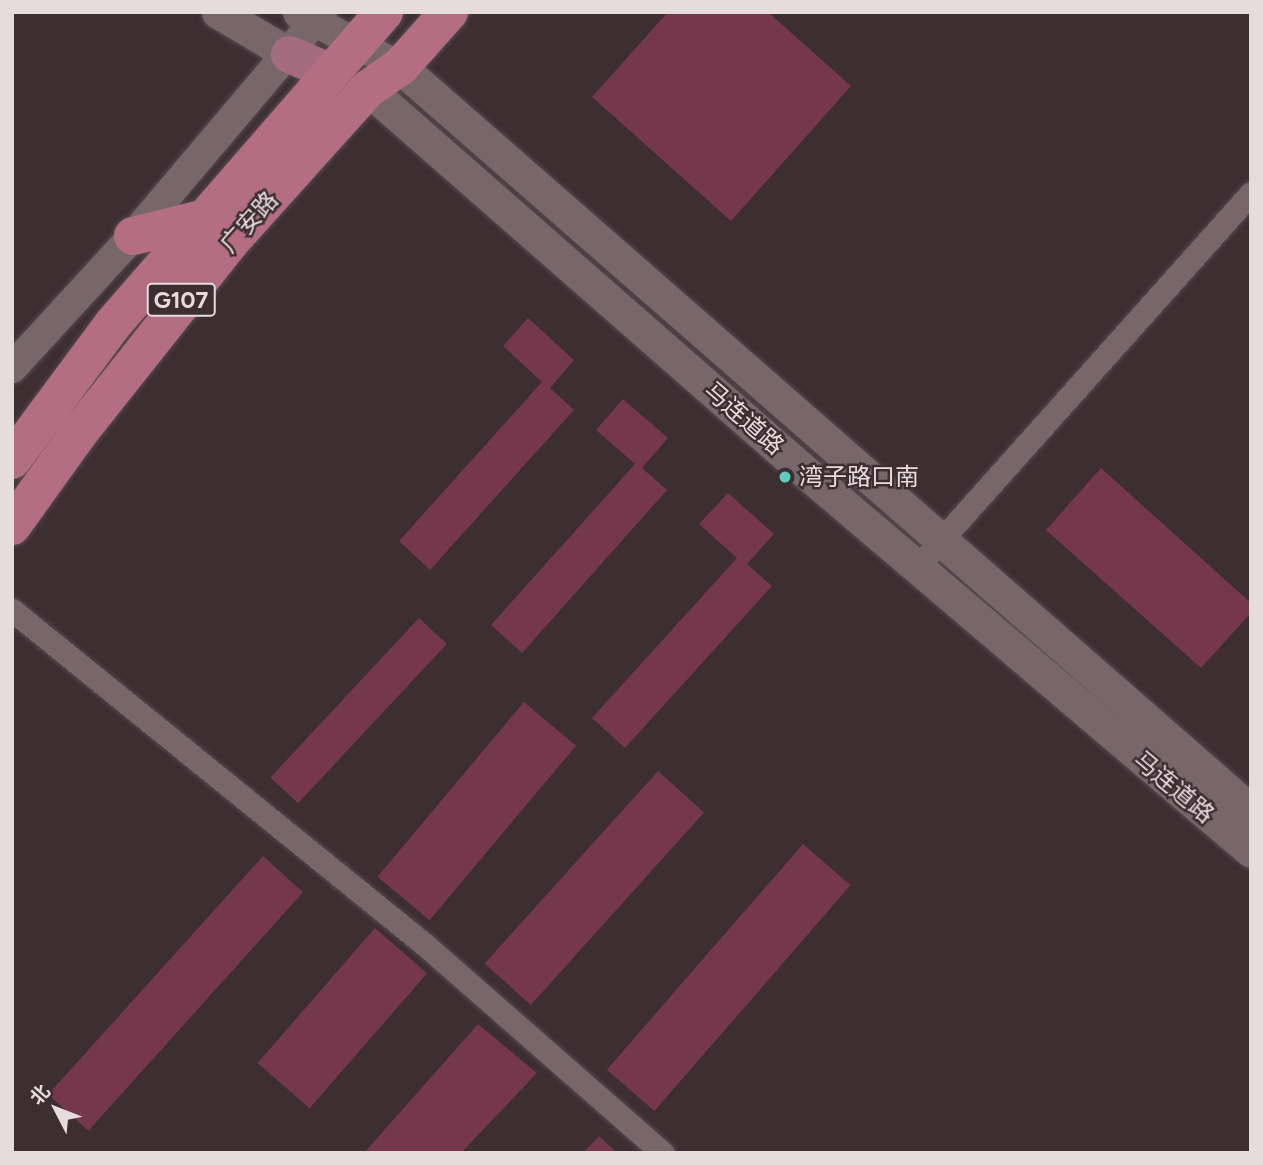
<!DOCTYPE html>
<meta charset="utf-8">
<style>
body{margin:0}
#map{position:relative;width:1263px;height:1165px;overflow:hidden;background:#3d2e32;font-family:Figtree,"Noto Sans SC",sans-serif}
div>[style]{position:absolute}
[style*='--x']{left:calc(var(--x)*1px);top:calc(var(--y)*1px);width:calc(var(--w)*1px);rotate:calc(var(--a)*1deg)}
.building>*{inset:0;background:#75374c;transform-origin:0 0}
.roads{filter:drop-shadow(0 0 2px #564a4d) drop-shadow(0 0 2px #564a4d)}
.minor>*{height:23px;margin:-11.5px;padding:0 11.5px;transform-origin:11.5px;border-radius:11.5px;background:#77676b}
.tertiary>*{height:30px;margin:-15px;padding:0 15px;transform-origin:15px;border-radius:15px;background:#77676b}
.secondary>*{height:33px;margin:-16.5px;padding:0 16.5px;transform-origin:16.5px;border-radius:16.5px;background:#77676b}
.primary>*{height:37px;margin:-18.5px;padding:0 18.5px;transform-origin:18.5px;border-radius:18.5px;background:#a46c7e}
.trunk>*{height:38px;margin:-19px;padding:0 19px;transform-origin:19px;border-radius:19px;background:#b36e84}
.dots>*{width:19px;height:19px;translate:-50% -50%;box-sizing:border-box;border:4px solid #3d2e32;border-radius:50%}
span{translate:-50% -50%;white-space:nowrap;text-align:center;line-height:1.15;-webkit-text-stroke:5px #3d2e32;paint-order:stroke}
.shield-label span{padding:2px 5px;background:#3d2e32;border:2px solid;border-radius:5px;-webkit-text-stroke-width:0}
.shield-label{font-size:23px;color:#e6dcde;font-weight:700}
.street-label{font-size:24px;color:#e6dcde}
.poi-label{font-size:24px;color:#e6dcde}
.left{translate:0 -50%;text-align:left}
.frame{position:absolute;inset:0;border:14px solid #e6dcde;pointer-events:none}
.north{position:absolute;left:21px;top:1074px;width:70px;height:70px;-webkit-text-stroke:5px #3d2e32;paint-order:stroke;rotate:312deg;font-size:19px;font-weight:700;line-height:28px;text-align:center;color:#e6dcde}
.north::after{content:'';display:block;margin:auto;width:24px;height:32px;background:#e6dcde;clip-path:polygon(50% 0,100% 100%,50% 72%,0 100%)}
</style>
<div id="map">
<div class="building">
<div style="clip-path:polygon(668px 12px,768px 12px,851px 86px,731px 221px,592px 97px)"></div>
<div style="clip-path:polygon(528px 318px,574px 360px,550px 388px,574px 410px,430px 570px,399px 541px,542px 382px,503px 346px)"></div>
<div style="clip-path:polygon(623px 399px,668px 438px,642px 468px,667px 490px,522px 653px,491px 625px,635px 464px,596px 430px)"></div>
<div style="clip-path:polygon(1101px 468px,1251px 603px,1251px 613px,1201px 668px,1046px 530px)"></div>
<div style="clip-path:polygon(728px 493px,774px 534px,747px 564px,772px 586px,625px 748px,592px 718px,737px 558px,699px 524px)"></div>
<div style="left:419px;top:618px;width:38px;height:218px;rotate:43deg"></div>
<div style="left:524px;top:702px;width:68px;height:228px;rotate:40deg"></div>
<div style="left:658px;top:771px;width:62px;height:259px;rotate:42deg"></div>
<div style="left:803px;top:844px;width:63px;height:299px;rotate:41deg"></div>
<div style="left:263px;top:856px;width:54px;height:321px;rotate:42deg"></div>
<div style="left:375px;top:928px;width:69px;height:179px;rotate:41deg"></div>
<div style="clip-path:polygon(478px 1024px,537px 1073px,461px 1153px,364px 1153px)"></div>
<div style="clip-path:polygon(599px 1136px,617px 1153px,583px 1153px)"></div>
</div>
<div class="roads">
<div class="minor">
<div style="--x:917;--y:567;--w:501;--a:-48.23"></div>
<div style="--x:12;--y:610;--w:530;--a:39.03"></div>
<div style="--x:424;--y:944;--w:317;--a:41.2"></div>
</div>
<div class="tertiary">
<div style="--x:314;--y:21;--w:98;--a:28.1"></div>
<div style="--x:12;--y:368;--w:179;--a:-47.5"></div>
<div style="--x:133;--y:236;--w:293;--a:-49.8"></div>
</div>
<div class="secondary">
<div style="--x:218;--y:12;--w:82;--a:30.6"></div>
<div style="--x:299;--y:12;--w:17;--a:31"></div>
<div style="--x:400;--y:67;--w:1130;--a:41.16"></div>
<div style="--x:368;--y:89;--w:569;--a:41.22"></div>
<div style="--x:796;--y:464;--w:597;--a:40.38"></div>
</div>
<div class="primary">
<div style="--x:289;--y:54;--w:46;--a:23.2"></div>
</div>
<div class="trunk">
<div style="--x:133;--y:236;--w:71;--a:-13.8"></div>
<div style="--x:12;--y:460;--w:169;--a:-53.4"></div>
<div style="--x:113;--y:324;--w:413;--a:-49"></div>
<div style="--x:12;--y:526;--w:113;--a:-54.3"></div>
<div style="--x:78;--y:434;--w:246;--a:-51.6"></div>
<div style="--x:231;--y:241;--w:205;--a:-48"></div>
<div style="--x:368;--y:89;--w:39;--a:-35"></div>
<div style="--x:400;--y:67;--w:74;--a:-48.3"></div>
</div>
</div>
<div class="dots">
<div style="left:785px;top:477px;background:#5cceba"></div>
</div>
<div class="shield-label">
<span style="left:181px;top:300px">G107</span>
</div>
<div class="street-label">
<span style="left:249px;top:222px;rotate:-48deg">广安路</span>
<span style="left:744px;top:418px;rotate:41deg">马连道路</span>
<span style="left:1174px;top:787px;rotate:40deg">马连道路</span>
</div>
<div class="poi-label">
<span class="left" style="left:799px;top:477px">湾子路口南</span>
</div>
<div class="frame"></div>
<div class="north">北</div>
</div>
